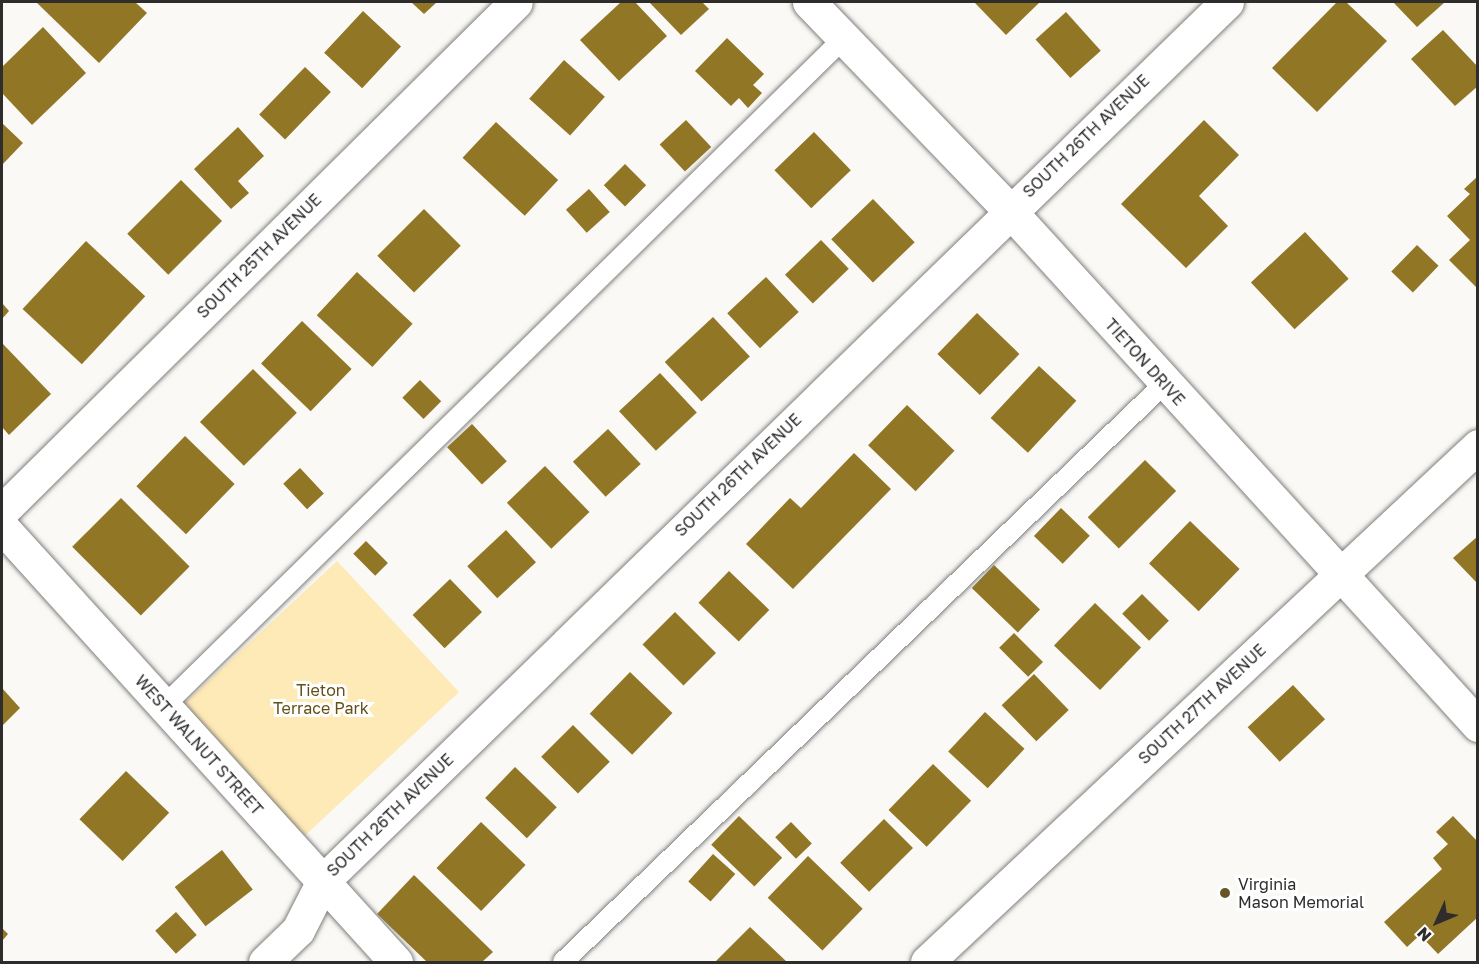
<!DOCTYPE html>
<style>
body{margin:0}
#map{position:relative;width:1479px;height:964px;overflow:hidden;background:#faf9f6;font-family:"Golos Text",sans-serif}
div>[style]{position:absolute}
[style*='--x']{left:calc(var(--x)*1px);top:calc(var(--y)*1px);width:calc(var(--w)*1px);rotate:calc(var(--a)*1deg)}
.green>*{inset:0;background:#feeab6;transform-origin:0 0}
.building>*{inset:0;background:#917626;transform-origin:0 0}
.roads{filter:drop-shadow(0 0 2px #807f7c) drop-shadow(0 0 2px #807f7c)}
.service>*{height:20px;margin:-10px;padding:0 10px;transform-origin:10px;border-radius:10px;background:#fff}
.minor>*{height:33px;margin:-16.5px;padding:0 16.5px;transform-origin:16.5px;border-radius:16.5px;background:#fff}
.secondary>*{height:33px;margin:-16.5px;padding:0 16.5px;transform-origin:16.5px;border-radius:16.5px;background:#fff}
.dots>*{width:16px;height:16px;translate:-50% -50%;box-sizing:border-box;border:3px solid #fff;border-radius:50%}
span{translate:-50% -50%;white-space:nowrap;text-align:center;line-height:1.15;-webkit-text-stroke:6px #fff;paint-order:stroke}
.street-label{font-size:16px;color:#2e2d2c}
.park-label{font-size:16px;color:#645016}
.poi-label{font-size:16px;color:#2e2d2c}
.left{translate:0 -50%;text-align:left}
.frame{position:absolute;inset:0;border:3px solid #2e2d2c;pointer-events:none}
.north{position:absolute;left:1407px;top:892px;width:60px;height:60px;-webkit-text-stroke:4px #fff;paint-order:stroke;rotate:226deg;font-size:16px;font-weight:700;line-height:24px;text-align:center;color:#2e2d2c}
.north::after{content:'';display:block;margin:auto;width:21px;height:27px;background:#2e2d2c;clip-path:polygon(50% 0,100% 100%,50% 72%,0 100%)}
</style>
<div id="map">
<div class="green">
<div style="left:337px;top:561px;width:179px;height:214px;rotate:47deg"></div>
</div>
<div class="building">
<div style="clip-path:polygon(36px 2px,135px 2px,147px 13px,99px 63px)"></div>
<div style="clip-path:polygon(411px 2px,437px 2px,424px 14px)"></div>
<div style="clip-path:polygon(621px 2px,635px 2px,667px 36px,619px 81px,580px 40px)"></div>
<div style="clip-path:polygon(649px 2px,702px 2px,709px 9px,681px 35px)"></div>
<div style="clip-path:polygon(974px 2px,1040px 2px,1006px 35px)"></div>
<div style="clip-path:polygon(1337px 2px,1346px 2px,1387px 41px,1317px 112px,1272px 68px)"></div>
<div style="clip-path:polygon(1393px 2px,1445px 2px,1417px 27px)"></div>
<div style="left:363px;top:11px;width:52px;height:57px;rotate:43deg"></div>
<div style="left:1066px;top:12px;width:52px;height:41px;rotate:48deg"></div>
<div style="clip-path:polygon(43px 27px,86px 73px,32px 125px,2px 93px,2px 67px)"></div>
<div style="clip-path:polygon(1443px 30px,1478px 67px,1478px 86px,1455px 106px,1411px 59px)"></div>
<div style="clip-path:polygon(727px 38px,764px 74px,753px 85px,762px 93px,748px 108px,739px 98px,731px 106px,695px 71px)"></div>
<div style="left:564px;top:60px;width:55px;height:52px;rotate:42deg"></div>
<div style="left:305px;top:67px;width:36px;height:66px;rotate:44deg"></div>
<div style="left:686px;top:120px;width:37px;height:36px;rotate:47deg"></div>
<div style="clip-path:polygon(1204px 120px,1239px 155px,1199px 196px,1228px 226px,1186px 268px,1121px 204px)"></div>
<div style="left:496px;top:122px;width:85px;height:49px;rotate:43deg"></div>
<div style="clip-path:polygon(2px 123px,23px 143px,2px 165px)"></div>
<div style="clip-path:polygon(238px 127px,264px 156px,238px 181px,249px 193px,231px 209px,194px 169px)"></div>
<div style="left:814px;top:132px;width:53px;height:55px;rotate:46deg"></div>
<div style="left:625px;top:164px;width:30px;height:30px;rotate:45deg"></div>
<div style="clip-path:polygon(1478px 176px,1478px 289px,1449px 260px,1470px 240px,1447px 216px,1470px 194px,1464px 189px)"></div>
<div style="left:181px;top:180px;width:58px;height:76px;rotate:45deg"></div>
<div style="left:589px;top:189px;width:31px;height:31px;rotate:48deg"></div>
<div style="left:873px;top:199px;width:60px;height:58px;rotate:46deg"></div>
<div style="left:424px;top:209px;width:52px;height:66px;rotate:45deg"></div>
<div style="left:1305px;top:232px;width:64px;height:74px;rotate:47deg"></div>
<div style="left:821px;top:240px;width:40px;height:50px;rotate:46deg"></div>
<div style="left:86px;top:241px;width:81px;height:93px;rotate:43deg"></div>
<div style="left:1417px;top:245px;width:30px;height:37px;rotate:44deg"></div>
<div style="left:357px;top:272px;width:76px;height:59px;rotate:43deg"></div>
<div style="left:766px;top:277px;width:48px;height:53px;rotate:47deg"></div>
<div style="clip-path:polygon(2px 303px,9px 311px,2px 319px)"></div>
<div style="left:977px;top:313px;width:59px;height:57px;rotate:44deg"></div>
<div style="left:713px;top:317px;width:54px;height:66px;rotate:47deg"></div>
<div style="left:302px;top:321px;width:69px;height:59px;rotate:44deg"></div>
<div style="clip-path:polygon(2px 343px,51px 394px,9px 435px,2px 427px)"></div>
<div style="left:1039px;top:366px;width:51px;height:71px;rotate:43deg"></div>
<div style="left:253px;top:369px;width:62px;height:75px;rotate:45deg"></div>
<div style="left:660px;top:373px;width:54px;height:56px;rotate:47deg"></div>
<div style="left:420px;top:380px;width:30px;height:25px;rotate:45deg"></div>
<div style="left:907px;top:405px;width:66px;height:56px;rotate:44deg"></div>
<div style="left:472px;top:424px;width:51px;height:34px;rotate:47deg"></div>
<div style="left:608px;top:429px;width:48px;height:48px;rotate:47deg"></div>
<div style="left:185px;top:436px;width:69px;height:70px;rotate:44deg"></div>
<div style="clip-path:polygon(854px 453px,891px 489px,793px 589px,746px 544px,790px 498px,801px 508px)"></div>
<div style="left:1145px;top:460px;width:44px;height:81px;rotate:45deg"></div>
<div style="left:545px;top:466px;width:64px;height:53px;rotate:46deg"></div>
<div style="left:300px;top:468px;width:35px;height:23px;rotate:47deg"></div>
<div style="left:121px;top:498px;width:97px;height:69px;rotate:45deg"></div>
<div style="left:1061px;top:508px;width:40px;height:39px;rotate:44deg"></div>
<div style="left:1190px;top:521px;width:69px;height:59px;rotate:44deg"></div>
<div style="left:506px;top:530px;width:44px;height:53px;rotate:47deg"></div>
<div style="clip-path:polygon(1478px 536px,1478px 584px,1453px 558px)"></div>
<div style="left:366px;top:541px;width:31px;height:18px;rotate:45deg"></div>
<div style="left:994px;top:565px;width:64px;height:32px;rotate:44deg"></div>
<div style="left:729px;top:571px;width:56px;height:44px;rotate:44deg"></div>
<div style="left:450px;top:579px;width:46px;height:52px;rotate:46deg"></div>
<div style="left:1142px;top:594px;width:38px;height:28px;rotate:45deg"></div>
<div style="left:1095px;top:603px;width:64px;height:59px;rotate:44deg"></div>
<div style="left:675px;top:612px;width:58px;height:46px;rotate:45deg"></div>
<div style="left:1014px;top:633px;width:41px;height:21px;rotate:45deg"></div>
<div style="left:630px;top:672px;width:59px;height:58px;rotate:44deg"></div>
<div style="left:1034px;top:674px;width:50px;height:45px;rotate:46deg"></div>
<div style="left:1293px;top:685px;width:47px;height:62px;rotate:47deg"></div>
<div style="clip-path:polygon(2px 688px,20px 708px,2px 726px)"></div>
<div style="left:985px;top:712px;width:54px;height:54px;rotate:43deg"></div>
<div style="left:573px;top:725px;width:52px;height:45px;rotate:45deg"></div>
<div style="left:933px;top:764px;width:53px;height:64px;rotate:44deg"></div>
<div style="left:515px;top:767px;width:58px;height:43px;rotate:44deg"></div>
<div style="left:126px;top:771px;width:60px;height:67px;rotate:44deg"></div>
<div style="left:739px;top:816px;width:60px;height:40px;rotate:44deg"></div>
<div style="clip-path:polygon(1453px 816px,1478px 842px,1478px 917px,1438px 954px,1420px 935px,1407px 947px,1384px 922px,1442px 869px,1433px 858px,1448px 844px,1436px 832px)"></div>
<div style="left:884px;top:819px;width:41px;height:62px;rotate:45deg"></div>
<div style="left:481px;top:822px;width:62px;height:64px;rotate:44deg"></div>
<div style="left:791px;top:822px;width:30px;height:22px;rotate:46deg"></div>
<div style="left:222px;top:850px;width:50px;height:60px;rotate:52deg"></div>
<div style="left:713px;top:854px;width:30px;height:37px;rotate:42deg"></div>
<div style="left:808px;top:856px;width:76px;height:58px;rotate:44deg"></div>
<div style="clip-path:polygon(414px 875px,493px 952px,482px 962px,427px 962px,377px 914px)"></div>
<div style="left:176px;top:912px;width:31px;height:28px;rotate:48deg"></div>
<div style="clip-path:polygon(750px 927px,787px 962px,715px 962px)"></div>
<div style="clip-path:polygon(2px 928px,8px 934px,2px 941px)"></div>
</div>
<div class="roads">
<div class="service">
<div style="--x:164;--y:706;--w:953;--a:-44.49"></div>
<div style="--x:563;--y:962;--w:834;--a:-43.88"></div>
</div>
<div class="minor">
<div style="--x:2;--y:511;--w:723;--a:-44.72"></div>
<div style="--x:2;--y:527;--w:587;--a:47.83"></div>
<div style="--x:265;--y:962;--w:46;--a:-44.1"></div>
<div style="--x:298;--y:930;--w:55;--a:-63"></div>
<div style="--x:323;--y:881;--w:1261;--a:-44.2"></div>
<div style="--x:927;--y:962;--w:755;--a:-43.12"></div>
</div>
<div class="secondary">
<div style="--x:809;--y:2;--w:289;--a:46.1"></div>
<div style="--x:1009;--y:210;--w:697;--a:47.68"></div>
</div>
</div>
<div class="dots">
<div style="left:1225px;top:893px;background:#675623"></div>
</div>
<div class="street-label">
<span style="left:1086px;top:136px;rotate:-44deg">SOUTH 26TH AVENUE</span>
<span style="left:259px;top:256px;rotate:-45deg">SOUTH 25TH AVENUE</span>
<span style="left:1145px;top:362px;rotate:48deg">TIETON DRIVE</span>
<span style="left:738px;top:475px;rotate:-44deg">SOUTH 26TH AVENUE</span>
<span style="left:1202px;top:704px;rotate:-43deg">SOUTH 27TH AVENUE</span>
<span style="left:199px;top:745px;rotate:48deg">WEST WALNUT STREET</span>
<span style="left:390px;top:815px;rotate:-44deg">SOUTH 26TH AVENUE</span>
</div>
<div class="park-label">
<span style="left:321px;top:699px">Tieton<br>Terrace Park</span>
</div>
<div class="poi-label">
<span class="left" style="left:1238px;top:893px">Virginia<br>Mason Memorial</span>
</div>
<div class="frame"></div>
<div class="north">N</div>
</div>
